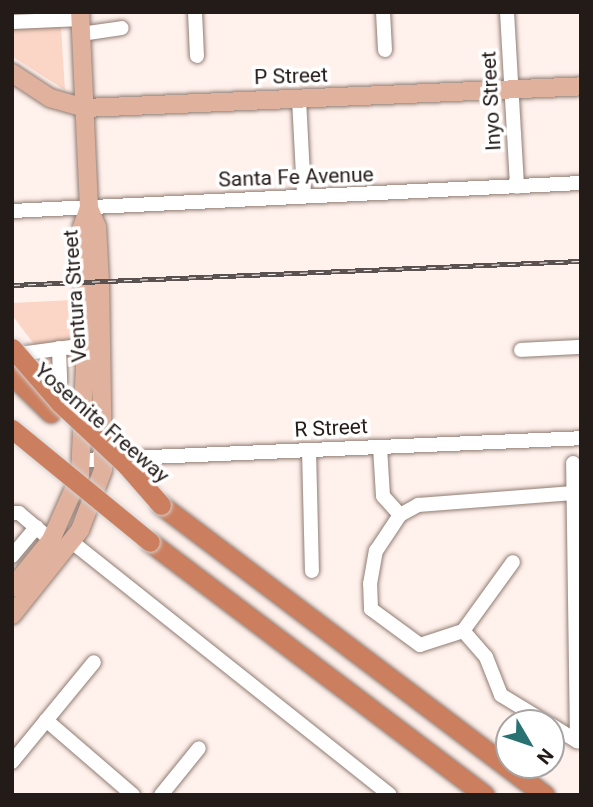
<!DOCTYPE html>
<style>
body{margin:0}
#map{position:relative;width:593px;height:807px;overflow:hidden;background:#fff1ec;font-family:Roboto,sans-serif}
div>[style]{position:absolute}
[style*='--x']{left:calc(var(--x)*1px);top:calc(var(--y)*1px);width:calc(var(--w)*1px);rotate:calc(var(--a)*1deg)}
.green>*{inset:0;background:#fbd6c6}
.roads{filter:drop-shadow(0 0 2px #907c73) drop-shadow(0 0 2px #907c73)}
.minor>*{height:14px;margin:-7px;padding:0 7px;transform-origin:7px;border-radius:7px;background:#fff}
.major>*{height:18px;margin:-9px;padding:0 9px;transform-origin:9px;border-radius:9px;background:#e0b29e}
.highway>*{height:19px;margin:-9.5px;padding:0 9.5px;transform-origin:9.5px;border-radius:9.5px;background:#cc7f5e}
.rail>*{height:5px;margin-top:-2.5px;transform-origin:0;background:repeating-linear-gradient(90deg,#fff 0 8px,#5b514e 0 16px);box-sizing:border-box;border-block:2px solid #5b514e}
.bridges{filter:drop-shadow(0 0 2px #d3d1d1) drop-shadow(0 0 2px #d3d1d1)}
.highway-bridge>*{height:19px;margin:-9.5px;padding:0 9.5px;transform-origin:9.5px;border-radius:9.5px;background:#cc7f5e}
span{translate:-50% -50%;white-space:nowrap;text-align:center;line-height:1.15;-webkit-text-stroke:7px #fff;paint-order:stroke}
.street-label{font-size:21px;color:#231b18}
.frame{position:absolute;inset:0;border:14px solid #231b18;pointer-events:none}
.north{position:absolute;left:495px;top:709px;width:70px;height:70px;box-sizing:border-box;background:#fff;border:2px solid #a7a4a3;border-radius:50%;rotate:129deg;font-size:19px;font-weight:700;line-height:28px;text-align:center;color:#231b18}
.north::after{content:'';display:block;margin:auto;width:24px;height:32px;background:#287372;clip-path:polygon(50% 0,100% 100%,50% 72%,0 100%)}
</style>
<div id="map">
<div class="green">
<div style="clip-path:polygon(12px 12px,60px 12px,65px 90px,13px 57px)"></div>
<div style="clip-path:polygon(73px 300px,75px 367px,52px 368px,12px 315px,12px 303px)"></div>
</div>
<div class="roads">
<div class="minor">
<div style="--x:195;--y:12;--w:44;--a:87.4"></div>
<div style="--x:383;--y:12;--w:38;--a:87"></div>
<div style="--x:507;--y:12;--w:175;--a:86.7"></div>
<div style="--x:12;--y:22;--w:69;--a:-2.5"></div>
<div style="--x:81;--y:34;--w:41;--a:-8.3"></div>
<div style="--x:299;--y:99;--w:96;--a:87"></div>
<div style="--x:12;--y:211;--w:570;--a:-2.82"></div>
<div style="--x:59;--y:348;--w:34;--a:88"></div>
<div style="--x:521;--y:350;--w:60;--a:-2.9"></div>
<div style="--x:12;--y:355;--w:75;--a:-7.7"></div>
<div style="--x:380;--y:447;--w:49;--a:86.5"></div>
<div style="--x:383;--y:496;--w:25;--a:48"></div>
<div style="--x:309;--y:450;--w:121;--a:88.6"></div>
<div style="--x:82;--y:460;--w:499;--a:-2.5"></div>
<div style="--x:12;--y:513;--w:7;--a:0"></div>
<div style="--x:19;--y:513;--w:42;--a:40.2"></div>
<div style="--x:72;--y:542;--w:406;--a:38.5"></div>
<div style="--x:12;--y:556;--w:38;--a:-50"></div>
<div style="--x:463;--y:631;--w:85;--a:-54.1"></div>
<div style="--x:46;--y:720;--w:115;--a:40.8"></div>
<div style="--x:547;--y:723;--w:54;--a:-148.7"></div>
<div style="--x:501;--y:695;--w:41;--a:-111.5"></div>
<div style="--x:486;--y:657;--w:35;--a:-131"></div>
<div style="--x:463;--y:631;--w:45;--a:162"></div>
<div style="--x:420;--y:645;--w:61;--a:-143.7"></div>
<div style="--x:371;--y:609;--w:25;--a:-92"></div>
<div style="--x:370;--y:584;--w:34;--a:-80"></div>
<div style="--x:376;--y:551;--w:43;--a:-56.3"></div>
<div style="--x:400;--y:515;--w:21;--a:-29"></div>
<div style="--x:418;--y:505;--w:156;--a:-4.4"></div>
<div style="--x:551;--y:725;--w:31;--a:32"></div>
<div style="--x:577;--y:741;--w:278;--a:-90.8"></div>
<div style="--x:12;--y:762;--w:129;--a:-50.6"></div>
<div style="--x:161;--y:795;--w:60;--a:-51"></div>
</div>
<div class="major">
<div style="--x:12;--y:73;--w:45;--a:33.3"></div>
<div style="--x:50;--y:98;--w:36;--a:16"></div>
<div style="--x:85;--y:108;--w:496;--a:-2.5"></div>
<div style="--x:12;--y:588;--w:62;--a:-50.9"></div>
<div style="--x:51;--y:540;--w:71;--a:-66"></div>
<div style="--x:80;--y:475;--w:130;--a:-87.4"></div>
<div style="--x:86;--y:345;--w:118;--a:-91.9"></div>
<div style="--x:82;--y:227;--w:20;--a:-70"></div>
<div style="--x:12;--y:615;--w:109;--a:-51.3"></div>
<div style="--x:80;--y:530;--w:64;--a:-69"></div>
<div style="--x:103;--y:470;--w:188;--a:-90.9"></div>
<div style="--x:100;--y:282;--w:55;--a:-93.1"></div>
<div style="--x:97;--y:227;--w:21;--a:-113"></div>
<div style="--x:89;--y:208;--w:196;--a:-92.6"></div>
</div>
<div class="highway">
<div style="--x:12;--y:375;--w:54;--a:44.3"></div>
<div style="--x:161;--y:505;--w:481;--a:37.1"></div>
<div style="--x:150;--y:542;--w:419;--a:37.1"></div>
</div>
</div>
<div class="rail">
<div style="--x:12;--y:285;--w:570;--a:-2.42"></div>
</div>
<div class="bridges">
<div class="highway-bridge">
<div style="--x:12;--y:348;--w:73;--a:48.9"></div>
<div style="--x:60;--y:403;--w:91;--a:43.2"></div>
<div style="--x:126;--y:465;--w:53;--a:48.8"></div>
<div style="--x:12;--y:429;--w:178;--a:39.3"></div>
</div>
</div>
<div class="street-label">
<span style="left:291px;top:76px;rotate:-2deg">P Street</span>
<span style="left:491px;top:101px;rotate:-93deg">Inyo Street</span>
<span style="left:296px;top:177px;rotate:-2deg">Santa Fe Avenue</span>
<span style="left:75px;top:296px;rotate:-94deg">Ventura Street</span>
<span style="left:102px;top:423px;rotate:41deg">Yosemite Freeway</span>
<span style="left:331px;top:428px;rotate:-3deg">R Street</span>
</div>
<div class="frame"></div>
<div class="north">N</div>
</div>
